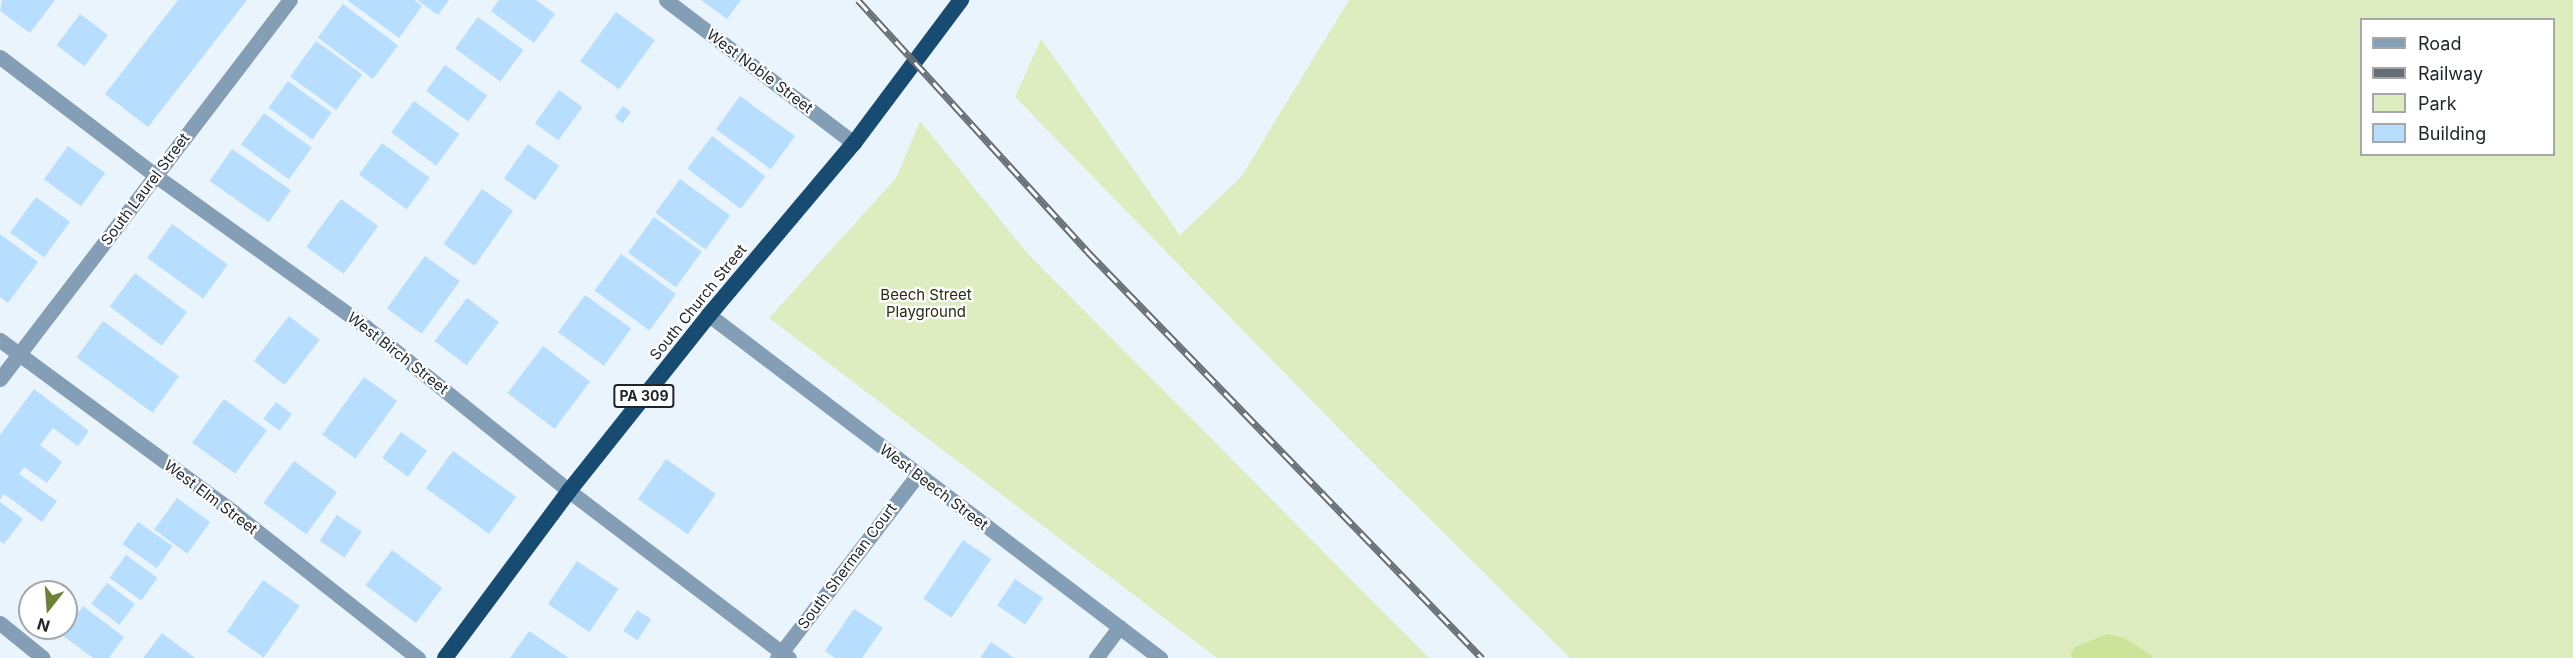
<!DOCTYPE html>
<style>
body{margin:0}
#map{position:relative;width:2573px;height:658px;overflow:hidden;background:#eaf4fd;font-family:Inter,sans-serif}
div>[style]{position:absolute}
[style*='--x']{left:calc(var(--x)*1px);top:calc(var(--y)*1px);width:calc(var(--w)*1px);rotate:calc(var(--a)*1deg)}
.green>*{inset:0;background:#ddedc0}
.water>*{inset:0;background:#cce499}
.building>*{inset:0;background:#b8deff;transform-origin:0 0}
.minor>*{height:15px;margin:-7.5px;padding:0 7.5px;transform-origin:7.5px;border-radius:7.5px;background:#849eb6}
.trunk>*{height:16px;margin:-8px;padding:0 8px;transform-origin:8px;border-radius:8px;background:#174b71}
.rail>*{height:7px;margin-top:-3.5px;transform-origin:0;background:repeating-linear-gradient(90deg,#fff 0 14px,#676e75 0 28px);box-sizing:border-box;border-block:2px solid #676e75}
span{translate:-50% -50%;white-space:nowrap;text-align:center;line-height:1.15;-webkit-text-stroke:4.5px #fff;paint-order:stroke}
.shield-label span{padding:2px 4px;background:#fff;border:2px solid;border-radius:4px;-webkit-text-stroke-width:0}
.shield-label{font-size:14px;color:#1e2429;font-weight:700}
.street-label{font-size:15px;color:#1e2429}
.park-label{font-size:15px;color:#252e0e}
.legend{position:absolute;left:2360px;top:18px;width:195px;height:138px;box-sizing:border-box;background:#fff;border:2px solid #a5a7a9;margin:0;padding:8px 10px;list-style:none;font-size:18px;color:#1e2429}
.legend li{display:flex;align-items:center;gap:12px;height:30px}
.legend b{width:30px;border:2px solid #a5a7a9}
.north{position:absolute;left:18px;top:580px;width:60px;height:60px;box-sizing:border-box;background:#fff;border:2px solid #a5a7a9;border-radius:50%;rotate:197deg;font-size:16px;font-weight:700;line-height:24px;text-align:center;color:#1e2429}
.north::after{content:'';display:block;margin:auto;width:21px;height:27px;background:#6c8335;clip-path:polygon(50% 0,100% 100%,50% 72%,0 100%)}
</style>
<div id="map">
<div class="green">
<div style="clip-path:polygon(evenodd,1349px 0,2573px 0,2573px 658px,1570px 658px,1351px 441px,1015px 97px,1041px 39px,1180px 235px,1241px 177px,1349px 0,2362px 20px,2554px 20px,2554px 154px,2362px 154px,2362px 20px)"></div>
<div style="clip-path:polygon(920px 121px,1028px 254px,1429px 658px,1217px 658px,769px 318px,896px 178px)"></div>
</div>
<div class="water">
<div style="clip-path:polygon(2107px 634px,2125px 638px,2152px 656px,2151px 658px,2072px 658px,2071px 653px,2075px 647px)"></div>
</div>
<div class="building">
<div style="clip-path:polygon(2px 0,55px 0,30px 33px,0 11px)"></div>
<div style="clip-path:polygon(178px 0,247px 0,148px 127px,105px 94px)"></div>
<div style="clip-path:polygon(347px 0,414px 0,422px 6px,399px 38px)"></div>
<div style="clip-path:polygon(417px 0,449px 0,438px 15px)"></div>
<div style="clip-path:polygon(499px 0,536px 0,555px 14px,534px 43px,491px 11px)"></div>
<div style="clip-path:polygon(701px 0,741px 0,727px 19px)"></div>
<div style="left:343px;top:4px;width:69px;height:42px;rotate:37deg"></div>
<div style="left:616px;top:12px;width:48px;height:61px;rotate:36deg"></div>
<div style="left:80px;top:14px;width:35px;height:39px;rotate:37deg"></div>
<div style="left:478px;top:17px;width:56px;height:39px;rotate:36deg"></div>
<div style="left:316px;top:41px;width:57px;height:44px;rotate:36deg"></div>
<div style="left:445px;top:65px;width:52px;height:32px;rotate:36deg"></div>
<div style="left:288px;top:81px;width:54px;height:33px;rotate:36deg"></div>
<div style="left:559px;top:90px;width:29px;height:41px;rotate:36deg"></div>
<div style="left:740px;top:96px;width:68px;height:41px;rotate:36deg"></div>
<div style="left:414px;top:101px;width:56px;height:39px;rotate:36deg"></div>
<div style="left:623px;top:106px;width:10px;height:14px;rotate:37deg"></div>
<div style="left:264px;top:113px;width:59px;height:39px;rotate:36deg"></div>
<div style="left:712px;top:136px;width:67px;height:41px;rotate:37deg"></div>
<div style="left:382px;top:143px;width:59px;height:39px;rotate:36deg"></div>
<div style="left:528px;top:144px;width:38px;height:42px;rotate:35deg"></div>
<div style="left:68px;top:146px;width:46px;height:41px;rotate:36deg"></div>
<div style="left:232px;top:149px;width:72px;height:39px;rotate:35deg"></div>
<div style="left:680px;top:179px;width:62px;height:42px;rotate:36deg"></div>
<div style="left:482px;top:189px;width:38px;height:67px;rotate:35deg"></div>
<div style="left:36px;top:197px;width:42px;height:44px;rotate:36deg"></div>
<div style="left:341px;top:199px;width:46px;height:59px;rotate:36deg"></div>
<div style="left:654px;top:217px;width:59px;height:44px;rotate:36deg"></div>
<div style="left:172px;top:224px;width:69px;height:42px;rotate:36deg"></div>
<div style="clip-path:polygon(0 234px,38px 262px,8px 303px,0 297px)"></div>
<div style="left:621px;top:254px;width:68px;height:45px;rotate:36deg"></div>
<div style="left:425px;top:256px;width:43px;height:65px;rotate:36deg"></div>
<div style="left:135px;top:273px;width:65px;height:42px;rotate:37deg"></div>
<div style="left:585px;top:295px;width:57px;height:46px;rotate:36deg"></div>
<div style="left:467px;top:298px;width:40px;height:54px;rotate:37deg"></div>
<div style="left:289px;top:316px;width:39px;height:57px;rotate:38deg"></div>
<div style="left:103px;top:321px;width:94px;height:45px;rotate:36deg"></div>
<div style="left:543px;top:346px;width:59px;height:59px;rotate:37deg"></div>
<div style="left:364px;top:377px;width:41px;height:71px;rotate:36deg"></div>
<div style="clip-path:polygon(34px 389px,89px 431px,78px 446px,53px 428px,40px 445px,62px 462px,47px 483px,24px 467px,19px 474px,57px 501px,42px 522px,4px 494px,0 500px,0 435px)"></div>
<div style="left:224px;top:399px;width:53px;height:54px;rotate:36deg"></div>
<div style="left:276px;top:402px;width:20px;height:21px;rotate:37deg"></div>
<div style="left:401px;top:432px;width:32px;height:32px;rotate:36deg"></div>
<div style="left:453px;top:451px;width:78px;height:46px;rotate:36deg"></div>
<div style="left:666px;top:459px;width:61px;height:49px;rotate:35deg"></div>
<div style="left:294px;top:461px;width:53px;height:52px;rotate:36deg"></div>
<div style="left:177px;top:498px;width:41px;height:39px;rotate:36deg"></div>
<div style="clip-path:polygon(0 502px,23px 519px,4px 544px,0 541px)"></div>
<div style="left:337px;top:515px;width:30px;height:31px;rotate:34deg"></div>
<div style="left:138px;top:522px;width:42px;height:27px;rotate:35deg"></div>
<div style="left:963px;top:540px;width:34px;height:71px;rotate:34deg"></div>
<div style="left:392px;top:550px;width:63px;height:44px;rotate:37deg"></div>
<div style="left:126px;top:555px;width:39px;height:28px;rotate:36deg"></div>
<div style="left:577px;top:561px;width:50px;height:52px;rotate:34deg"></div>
<div style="left:1015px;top:579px;width:34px;height:32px;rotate:34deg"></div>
<div style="left:263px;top:580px;width:45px;height:63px;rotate:35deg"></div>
<div style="left:107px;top:583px;width:35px;height:26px;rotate:37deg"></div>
<div style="clip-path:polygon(34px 585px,44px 592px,30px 592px,30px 611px,20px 604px)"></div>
<div style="clip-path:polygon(83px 606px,124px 637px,109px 658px,93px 658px,62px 635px)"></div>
<div style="clip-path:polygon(854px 609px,883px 628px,862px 658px,835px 658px,825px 651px)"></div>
<div style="left:637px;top:610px;width:17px;height:25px;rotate:33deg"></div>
<div style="clip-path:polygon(529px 631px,569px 658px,510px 658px)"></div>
<div style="clip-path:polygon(162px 633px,195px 658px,143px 658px)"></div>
<div style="clip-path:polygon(991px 642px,1014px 658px,980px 658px)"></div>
</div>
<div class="minor">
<div style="--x:666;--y:0;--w:236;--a:37.3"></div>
<div style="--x:0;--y:57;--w:196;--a:37.3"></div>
<div style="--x:156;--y:176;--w:259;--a:35.7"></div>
<div style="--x:366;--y:327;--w:261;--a:38.9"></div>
<div style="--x:569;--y:491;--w:276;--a:37.2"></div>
<div style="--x:709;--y:315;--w:567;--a:37.25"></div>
<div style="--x:0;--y:340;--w:290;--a:36.4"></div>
<div style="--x:233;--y:512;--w:236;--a:38.3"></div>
<div style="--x:0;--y:379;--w:477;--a:-52.6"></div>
<div style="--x:0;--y:623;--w:55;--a:39.1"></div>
<div style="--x:777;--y:658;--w:232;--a:-52.5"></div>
<div style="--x:1096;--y:658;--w:39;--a:-53"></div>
</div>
<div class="trunk">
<div style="--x:445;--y:658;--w:208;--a:-53.4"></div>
<div style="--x:569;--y:491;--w:225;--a:-51.5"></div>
<div style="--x:709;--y:315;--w:225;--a:-49.9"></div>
<div style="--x:854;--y:143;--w:179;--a:-53.2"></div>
</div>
<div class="rail">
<div style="--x:858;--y:0;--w:341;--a:47.6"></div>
<div style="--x:1088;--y:252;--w:566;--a:45.86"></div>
</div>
<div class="shield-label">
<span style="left:644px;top:396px">PA 309</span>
</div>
<div class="street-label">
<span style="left:760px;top:71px;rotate:37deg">West Noble Street</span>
<span style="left:145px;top:189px;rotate:-53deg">South Laurel Street</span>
<span style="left:698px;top:302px;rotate:-51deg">South Church Street</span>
<span style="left:398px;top:353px;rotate:38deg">West Birch Street</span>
<span style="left:934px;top:487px;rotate:37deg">West Beech Street</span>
<span style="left:211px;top:497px;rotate:37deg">West Elm Street</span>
<span style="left:847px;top:566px;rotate:-53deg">South Sherman Court</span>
</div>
<div class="park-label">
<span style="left:926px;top:303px">Beech Street<br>Playground</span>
</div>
<ul class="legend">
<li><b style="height:8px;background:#849eb6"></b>Road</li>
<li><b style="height:8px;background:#676e75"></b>Railway</li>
<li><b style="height:16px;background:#ddedc0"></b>Park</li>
<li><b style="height:16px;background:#b8deff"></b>Building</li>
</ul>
<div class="north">N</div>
</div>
